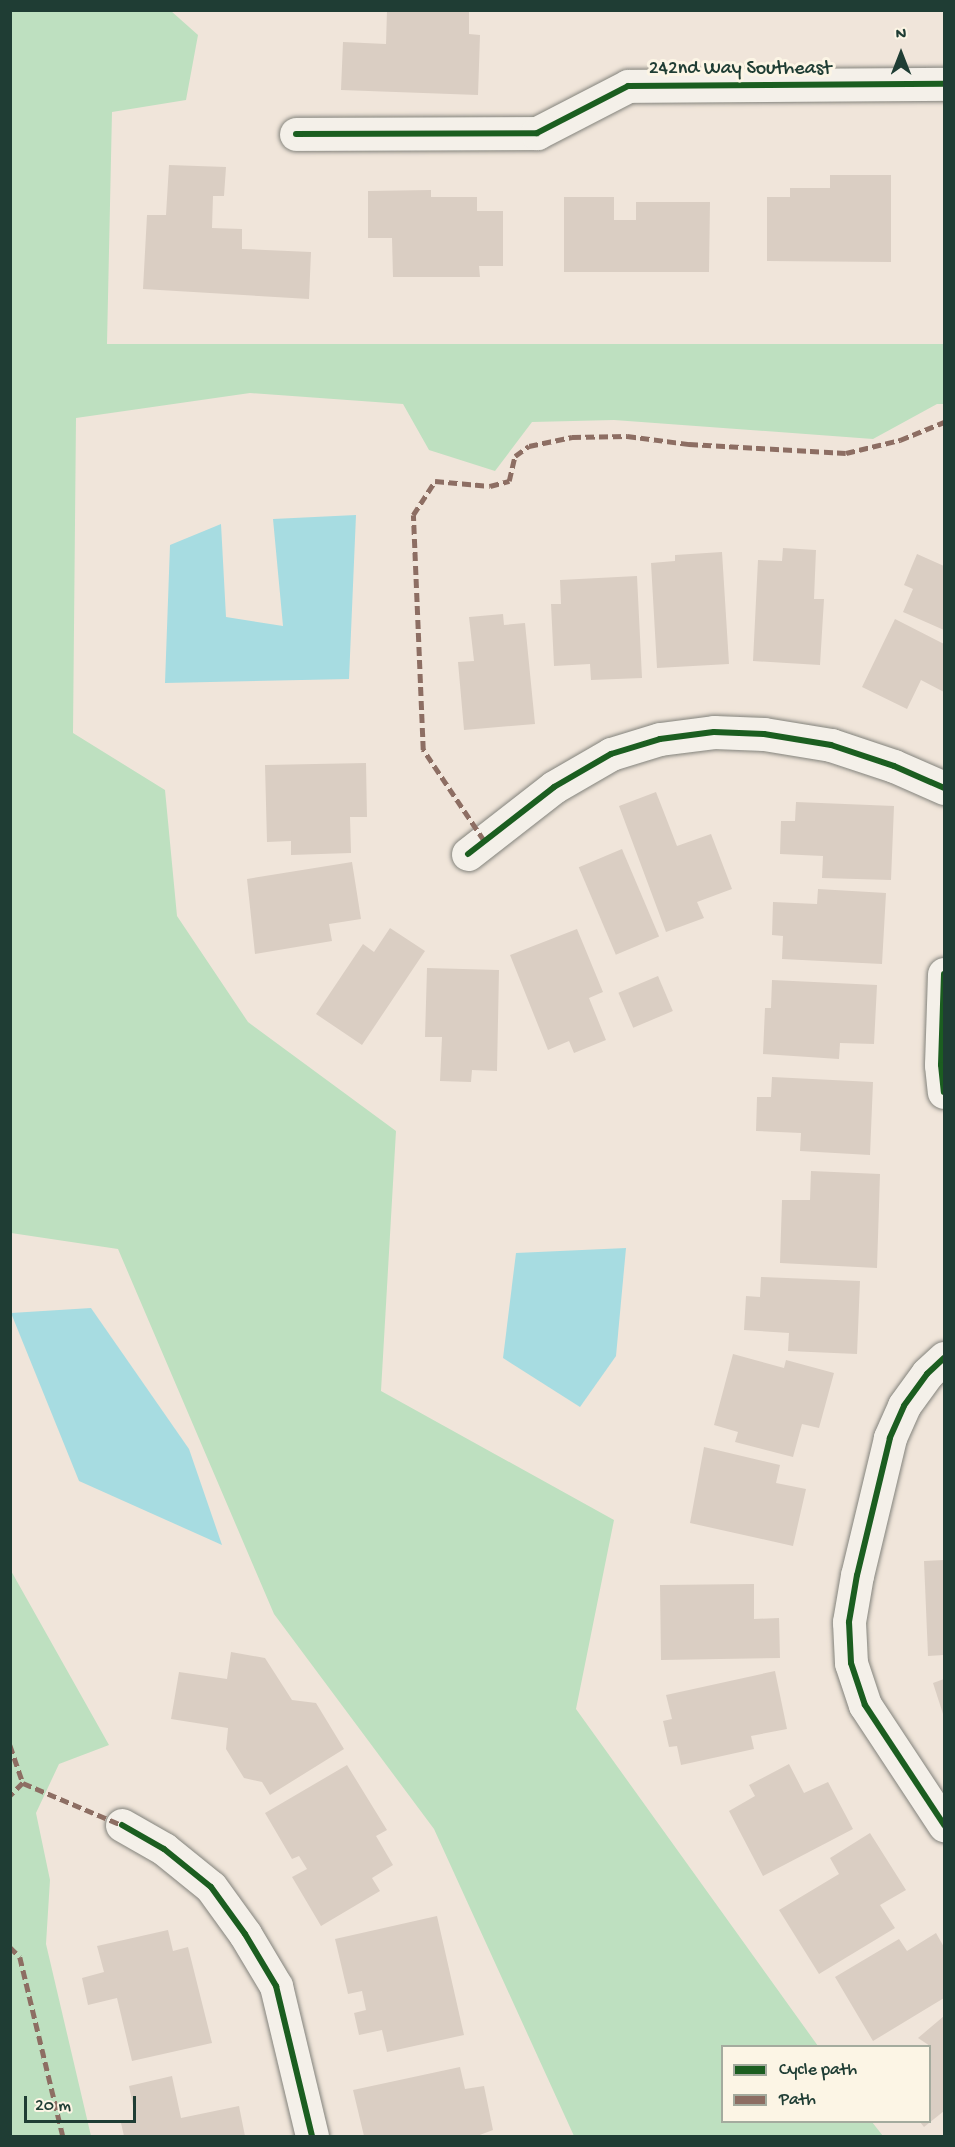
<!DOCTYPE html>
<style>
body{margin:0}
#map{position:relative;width:955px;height:2147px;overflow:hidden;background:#f0e5da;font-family:"Gochi Hand",sans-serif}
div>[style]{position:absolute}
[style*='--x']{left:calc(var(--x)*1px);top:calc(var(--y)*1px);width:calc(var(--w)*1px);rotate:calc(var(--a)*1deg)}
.green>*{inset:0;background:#bee0c0}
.water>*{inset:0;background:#a7dce1}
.building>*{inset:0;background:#dacec3;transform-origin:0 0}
.roads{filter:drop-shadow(0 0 2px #83837c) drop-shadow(0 0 2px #83837c)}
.street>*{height:33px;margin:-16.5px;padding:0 16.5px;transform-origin:16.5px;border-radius:16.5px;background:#f4f0e9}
.quiet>*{height:4.5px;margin-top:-2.25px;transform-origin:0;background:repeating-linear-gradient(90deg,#8d6e63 0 9px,transparent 0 13.5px)}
.cycleway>*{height:6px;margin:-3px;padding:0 3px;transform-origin:3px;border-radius:3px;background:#1b5e20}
span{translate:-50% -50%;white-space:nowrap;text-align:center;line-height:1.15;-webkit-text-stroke:6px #fcf5e5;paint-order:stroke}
.street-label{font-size:20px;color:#1f3d34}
.frame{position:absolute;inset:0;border:12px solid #1f3d34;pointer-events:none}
.legend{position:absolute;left:721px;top:2045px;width:210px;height:78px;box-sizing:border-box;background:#fcf5e5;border:2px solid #a4ab9e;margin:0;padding:8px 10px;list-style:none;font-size:18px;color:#1f3d34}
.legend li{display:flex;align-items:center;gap:12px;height:30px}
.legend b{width:30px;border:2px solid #a4ab9e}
.north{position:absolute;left:871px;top:24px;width:60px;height:60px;-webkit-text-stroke:4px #fcf5e5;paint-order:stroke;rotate:0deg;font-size:16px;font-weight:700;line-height:24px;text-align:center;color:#1f3d34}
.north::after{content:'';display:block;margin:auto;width:21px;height:27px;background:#1f3d34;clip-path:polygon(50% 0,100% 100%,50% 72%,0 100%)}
.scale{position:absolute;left:24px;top:2096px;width:112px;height:27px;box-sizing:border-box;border:3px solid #1f3d34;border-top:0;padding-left:8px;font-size:18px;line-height:21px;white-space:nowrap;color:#1f3d34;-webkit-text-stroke:4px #fcf5e5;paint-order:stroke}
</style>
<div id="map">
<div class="green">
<div style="clip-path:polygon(11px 10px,171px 11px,198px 35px,186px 100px,112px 112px,107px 344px,944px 344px,944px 404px,937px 404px,873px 439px,614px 420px,532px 422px,495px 471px,429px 450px,403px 404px,250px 393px,76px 418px,73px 733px,165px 790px,177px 916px,248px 1022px,396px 1131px,381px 1391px,614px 1520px,576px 1709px,818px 2046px,722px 2046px,722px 2122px,872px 2122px,883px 2136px,574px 2136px,434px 1829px,274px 1614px,118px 1249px,11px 1233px)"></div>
<div style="clip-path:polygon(10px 1569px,109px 1745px,59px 1764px,36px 1813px,50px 1880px,46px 1944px,91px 2136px,11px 2136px)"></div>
</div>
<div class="water">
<div style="clip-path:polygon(356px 515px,349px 679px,165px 683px,170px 545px,221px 524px,226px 617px,283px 626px,273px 519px)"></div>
<div style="clip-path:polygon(626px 1248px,616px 1356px,580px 1407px,503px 1358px,516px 1253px)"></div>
<div style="clip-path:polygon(91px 1308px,189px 1449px,222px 1545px,79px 1481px,11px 1313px)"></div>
</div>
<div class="building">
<div style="clip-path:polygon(387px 10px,469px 10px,469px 34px,480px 35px,478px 95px,341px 90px,343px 42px,386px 44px)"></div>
<div style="clip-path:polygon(169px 165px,226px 167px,224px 196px,213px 196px,212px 228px,242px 229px,242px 249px,311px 252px,309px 299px,143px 289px,147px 215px,166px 215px)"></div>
<div style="clip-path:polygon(830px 175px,891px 175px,891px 262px,767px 261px,767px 197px,790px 197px,790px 188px,830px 188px)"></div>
<div style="clip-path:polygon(431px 190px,431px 197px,477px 197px,477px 211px,503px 211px,503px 266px,479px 266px,480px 277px,393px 277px,392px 238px,368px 238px,368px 191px)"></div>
<div style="clip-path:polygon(564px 197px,614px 197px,614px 220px,636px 220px,636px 202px,710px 202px,709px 272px,564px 272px)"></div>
<div style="clip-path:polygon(783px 548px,816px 550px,814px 599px,824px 599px,820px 665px,753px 661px,758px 560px,782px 561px)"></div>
<div style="clip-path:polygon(722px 552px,729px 664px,657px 668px,651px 563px,675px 561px,675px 555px)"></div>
<div style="clip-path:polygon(917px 554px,944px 566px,944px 630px,903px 612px,913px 589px,904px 585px)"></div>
<div style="clip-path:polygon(637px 576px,642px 678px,591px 680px,590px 664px,554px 666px,551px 604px,561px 604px,560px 580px)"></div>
<div style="clip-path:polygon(503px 614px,504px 625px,525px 623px,535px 724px,464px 730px,458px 662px,474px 661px,469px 617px)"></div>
<div style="clip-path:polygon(895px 619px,944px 644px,944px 692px,921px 680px,907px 709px,862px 687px)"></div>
<div style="clip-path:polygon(366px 763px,367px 817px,350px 817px,351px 853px,291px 855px,291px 841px,267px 842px,265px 765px)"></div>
<div style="clip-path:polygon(656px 792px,677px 846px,711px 834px,732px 889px,697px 902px,704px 918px,666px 932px,619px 806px)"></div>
<div style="clip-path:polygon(796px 802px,894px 806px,891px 880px,822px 878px,823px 856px,780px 854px,781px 821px,795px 821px)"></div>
<div style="left:622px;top:849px;width:95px;height:47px;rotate:67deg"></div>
<div style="clip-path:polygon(352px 862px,361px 919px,329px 924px,332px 941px,255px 954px,247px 879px)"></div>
<div style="clip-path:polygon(818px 889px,886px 893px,882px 964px,782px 959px,783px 936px,772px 935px,773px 902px,817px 904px)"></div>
<div style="clip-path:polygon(390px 928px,425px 951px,362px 1045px,316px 1014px,363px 944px,374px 952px)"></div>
<div style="clip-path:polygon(577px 929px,603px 992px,589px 998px,606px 1040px,574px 1053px,569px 1041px,548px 1050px,510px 955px)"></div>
<div style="clip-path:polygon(427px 968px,499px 970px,497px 1071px,472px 1070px,471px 1082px,440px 1081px,442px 1037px,425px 1037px)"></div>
<div style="left:658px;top:976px;width:38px;height:43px;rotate:67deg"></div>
<div style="clip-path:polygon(772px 980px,877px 985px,874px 1044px,840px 1043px,839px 1059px,763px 1054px,765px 1008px,771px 1008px)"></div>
<div style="clip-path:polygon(772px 1077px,873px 1082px,870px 1155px,800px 1151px,801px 1133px,756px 1131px,757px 1097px,771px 1097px)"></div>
<div style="clip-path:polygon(811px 1171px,880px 1174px,877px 1268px,780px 1263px,782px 1200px,810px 1200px)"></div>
<div style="clip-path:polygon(761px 1277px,860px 1281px,857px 1354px,788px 1351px,789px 1333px,744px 1330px,746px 1296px,760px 1297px)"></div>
<div style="clip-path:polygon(733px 1354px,784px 1368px,786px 1360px,834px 1373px,819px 1428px,802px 1424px,793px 1457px,735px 1442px,738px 1432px,714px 1425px)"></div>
<div style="clip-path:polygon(704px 1447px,780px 1465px,776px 1483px,806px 1489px,793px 1546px,690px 1523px)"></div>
<div style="clip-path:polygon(944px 1560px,944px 1655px,928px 1656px,924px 1561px)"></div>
<div style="clip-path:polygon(754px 1584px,754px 1619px,779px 1618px,780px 1658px,661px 1660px,660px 1585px)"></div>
<div style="clip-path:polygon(231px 1652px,265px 1658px,292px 1700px,316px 1703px,344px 1749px,270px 1795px,262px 1782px,244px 1778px,226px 1749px,228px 1728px,171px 1719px,179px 1672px,227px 1679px)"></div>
<div style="clip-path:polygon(775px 1671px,787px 1729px,751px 1736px,754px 1749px,681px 1765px,677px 1746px,669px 1747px,663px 1721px,672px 1719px,666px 1695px)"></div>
<div style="clip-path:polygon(944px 1679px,944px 1717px,933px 1683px)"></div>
<div style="clip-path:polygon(789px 1764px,804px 1793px,828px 1782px,853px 1829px,763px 1876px,729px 1811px,755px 1796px,749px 1785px)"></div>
<div style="clip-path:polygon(347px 1765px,387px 1830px,376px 1836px,393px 1865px,372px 1878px,380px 1891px,321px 1926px,292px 1877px,307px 1869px,299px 1856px,292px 1859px,265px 1813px)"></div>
<div style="clip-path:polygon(870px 1833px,906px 1890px,880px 1905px,895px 1928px,819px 1974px,779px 1910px,839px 1874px,830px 1858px)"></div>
<div style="clip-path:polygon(437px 1916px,464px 2035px,387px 2052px,382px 2030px,359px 2035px,354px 2013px,366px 2010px,362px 1991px,348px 1994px,335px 1939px)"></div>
<div style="clip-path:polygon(168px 1930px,173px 1951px,188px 1947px,212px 2043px,132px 2061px,117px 1998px,88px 2005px,82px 1978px,104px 1972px,97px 1946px)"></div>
<div style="clip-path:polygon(936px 1933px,944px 1947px,944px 1998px,873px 2041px,835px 1977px,899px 1939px,907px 1951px)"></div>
<div style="clip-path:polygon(944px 2016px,944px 2111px,924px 2127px,920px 2122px,930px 2122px,930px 2046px,918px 2038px)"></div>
<div style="clip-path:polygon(460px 2067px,465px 2089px,484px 2086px,493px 2130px,477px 2136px,364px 2136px,353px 2090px)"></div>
<div style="clip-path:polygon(172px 2076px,181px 2118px,239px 2106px,245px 2136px,124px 2136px,121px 2123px,136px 2120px,129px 2086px)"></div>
</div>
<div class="roads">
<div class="street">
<div style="--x:296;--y:134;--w:241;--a:-0.2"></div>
<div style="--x:537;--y:133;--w:102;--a:-27.3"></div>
<div style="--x:628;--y:86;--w:316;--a:-0.4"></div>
<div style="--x:468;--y:854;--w:109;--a:-37.9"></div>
<div style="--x:554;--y:787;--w:66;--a:-30.1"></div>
<div style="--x:611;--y:754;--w:51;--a:-17"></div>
<div style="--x:660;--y:739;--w:54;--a:-7.4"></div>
<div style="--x:714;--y:732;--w:50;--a:2.3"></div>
<div style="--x:764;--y:734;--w:68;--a:9.3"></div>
<div style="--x:831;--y:745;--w:66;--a:18.4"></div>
<div style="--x:894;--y:766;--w:55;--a:23.7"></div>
<div style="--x:944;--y:974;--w:91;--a:91.9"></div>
<div style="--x:941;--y:1065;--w:27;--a:84"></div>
<div style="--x:944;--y:1358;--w:23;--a:137"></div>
<div style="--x:927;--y:1374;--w:39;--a:126"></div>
<div style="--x:904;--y:1406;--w:35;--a:114"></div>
<div style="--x:890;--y:1438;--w:141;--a:103.5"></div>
<div style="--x:857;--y:1575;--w:48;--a:99.7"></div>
<div style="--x:849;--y:1622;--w:41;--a:87.2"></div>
<div style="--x:851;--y:1663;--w:44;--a:71.6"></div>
<div style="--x:865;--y:1705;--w:144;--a:56.6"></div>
<div style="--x:122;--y:1825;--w:48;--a:29.7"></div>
<div style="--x:164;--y:1849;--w:60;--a:39"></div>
<div style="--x:211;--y:1887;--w:58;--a:54.1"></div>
<div style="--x:245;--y:1934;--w:61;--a:59.2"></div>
<div style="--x:276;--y:1986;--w:154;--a:76.5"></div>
</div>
</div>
<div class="quiet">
<div style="--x:484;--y:841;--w:110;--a:-123.8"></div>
<div style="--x:423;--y:750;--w:235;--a:-92.4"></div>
<div style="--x:413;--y:515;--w:40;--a:-57.1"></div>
<div style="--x:435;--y:481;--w:55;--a:5.2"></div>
<div style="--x:490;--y:486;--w:20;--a:-15"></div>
<div style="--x:509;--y:481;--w:26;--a:-77"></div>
<div style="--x:515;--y:456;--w:17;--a:-36"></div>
<div style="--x:529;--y:446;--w:44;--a:-11.8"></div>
<div style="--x:572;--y:437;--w:55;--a:-1"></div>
<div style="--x:627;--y:436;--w:63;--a:7.4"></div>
<div style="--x:689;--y:444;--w:157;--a:3.3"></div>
<div style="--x:846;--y:453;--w:56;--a:-13.5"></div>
<div style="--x:900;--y:440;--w:48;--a:-22.2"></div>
<div style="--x:10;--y:1745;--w:40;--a:71.1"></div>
<div style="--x:23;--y:1783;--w:18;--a:135"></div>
<div style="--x:23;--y:1783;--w:108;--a:23"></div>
<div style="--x:10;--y:1947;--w:14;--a:45"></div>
<div style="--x:20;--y:1957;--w:184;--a:76.5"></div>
</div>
<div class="cycleway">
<div style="--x:296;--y:134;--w:241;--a:-0.2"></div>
<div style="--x:537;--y:133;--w:102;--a:-27.3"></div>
<div style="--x:628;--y:86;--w:316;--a:-0.4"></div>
<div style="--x:468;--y:854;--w:109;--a:-37.9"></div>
<div style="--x:554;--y:787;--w:66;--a:-30.1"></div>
<div style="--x:611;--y:754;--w:51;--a:-17"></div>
<div style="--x:660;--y:739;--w:54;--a:-7.4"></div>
<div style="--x:714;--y:732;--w:50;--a:2.3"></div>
<div style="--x:764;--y:734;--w:68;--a:9.3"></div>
<div style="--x:831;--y:745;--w:66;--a:18.4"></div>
<div style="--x:894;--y:766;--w:55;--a:23.7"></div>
<div style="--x:944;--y:974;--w:91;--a:91.9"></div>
<div style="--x:941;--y:1065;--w:27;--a:84"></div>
<div style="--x:944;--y:1358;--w:23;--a:137"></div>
<div style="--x:927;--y:1374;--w:39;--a:126"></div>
<div style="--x:904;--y:1406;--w:35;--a:114"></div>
<div style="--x:890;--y:1438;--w:141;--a:103.5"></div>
<div style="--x:857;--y:1575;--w:48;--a:99.7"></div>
<div style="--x:849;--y:1622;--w:41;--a:87.2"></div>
<div style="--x:851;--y:1663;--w:44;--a:71.6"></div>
<div style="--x:865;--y:1705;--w:144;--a:56.6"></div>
<div style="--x:122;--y:1825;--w:48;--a:29.7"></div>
<div style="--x:164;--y:1849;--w:60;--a:39"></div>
<div style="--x:211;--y:1887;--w:58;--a:54.1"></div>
<div style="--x:245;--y:1934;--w:61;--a:59.2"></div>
<div style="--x:276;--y:1986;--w:154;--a:76.5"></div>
</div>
<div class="street-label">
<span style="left:740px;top:69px">242nd Way Southeast</span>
</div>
<div class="frame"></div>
<ul class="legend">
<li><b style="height:8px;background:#1b5e20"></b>Cycle path</li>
<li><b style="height:8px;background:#8d6e63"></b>Path</li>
</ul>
<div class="north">N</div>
<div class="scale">20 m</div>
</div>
